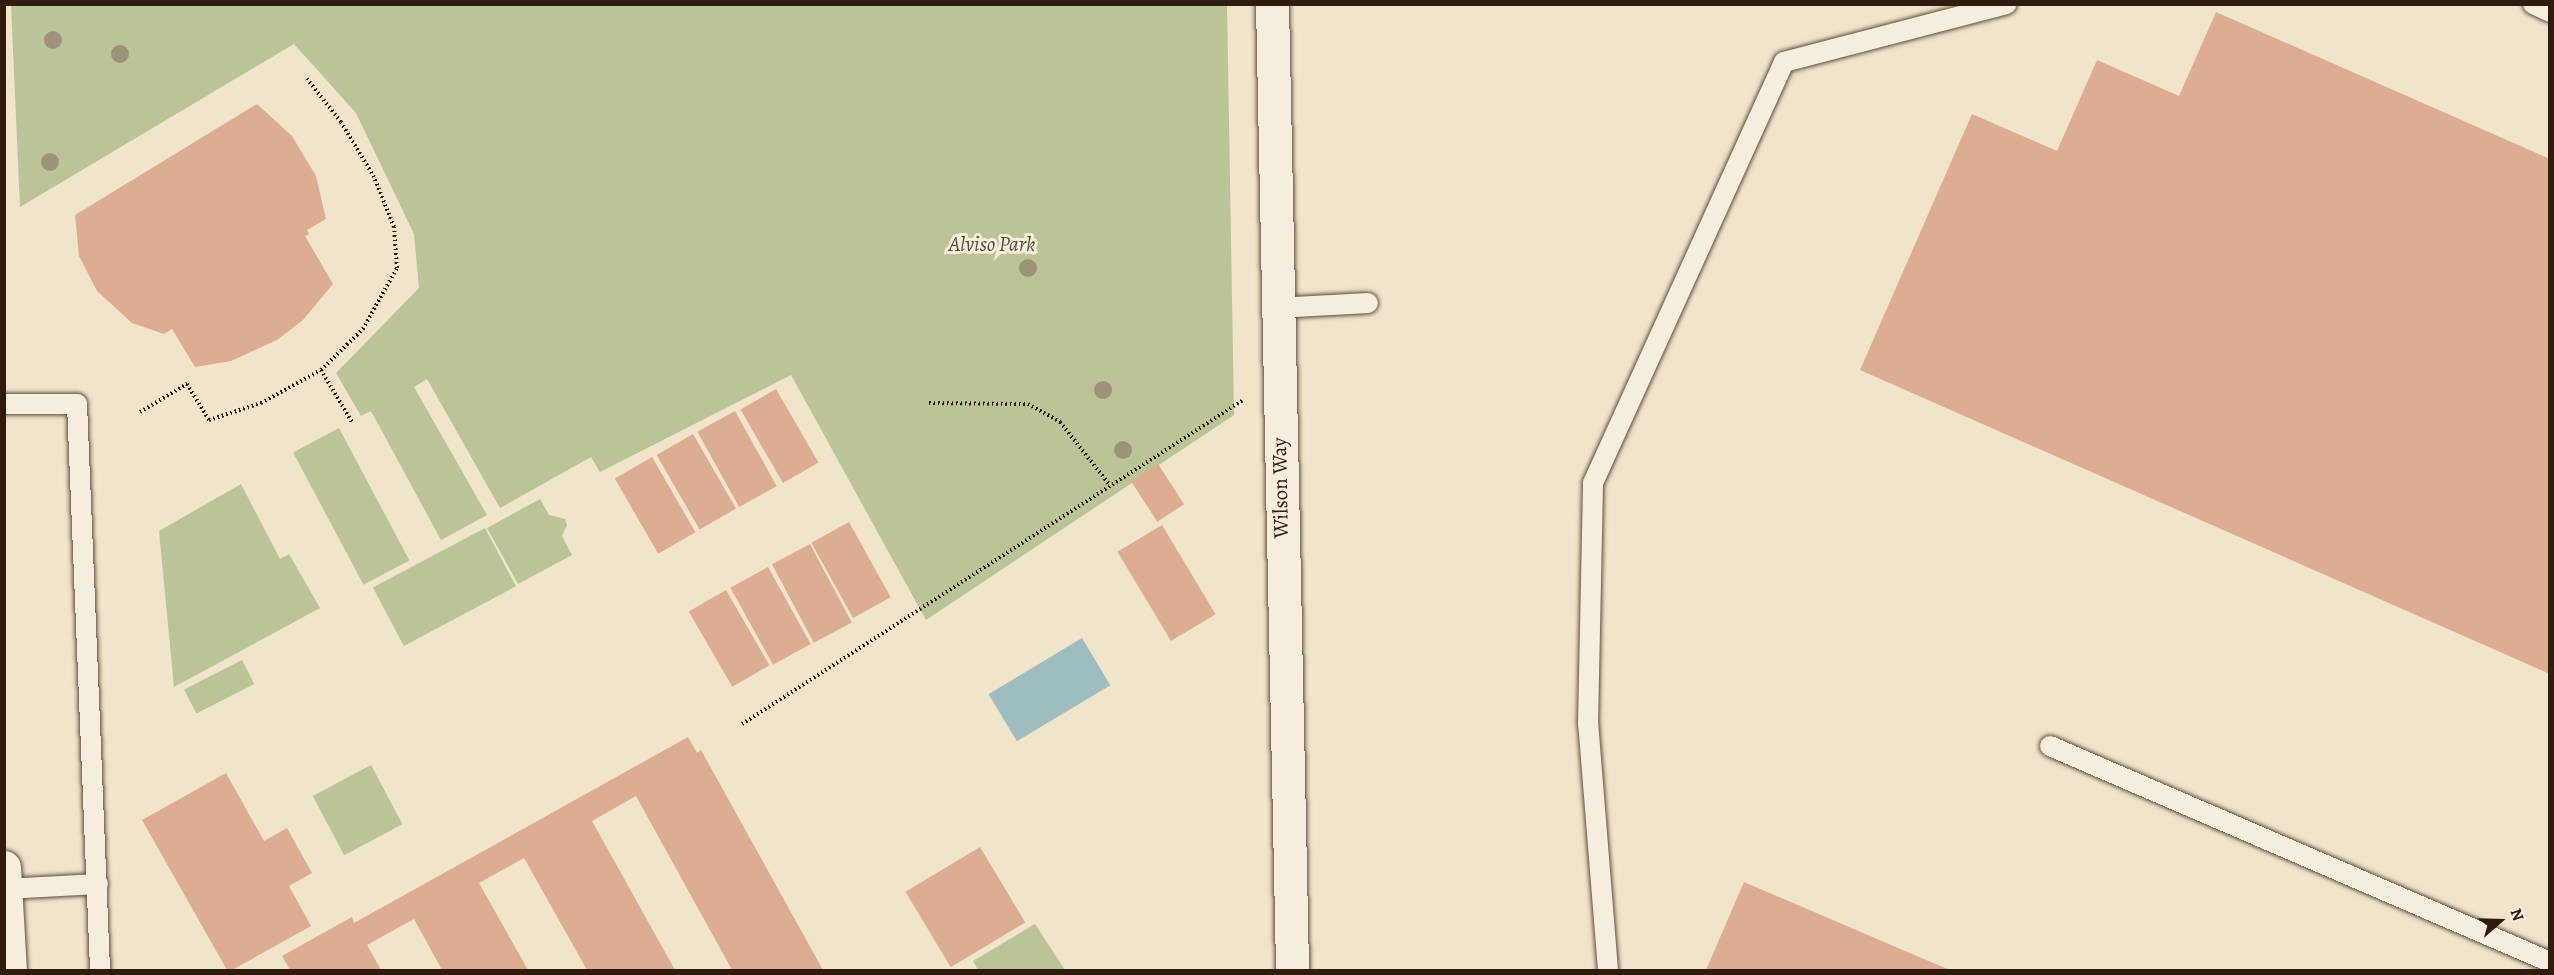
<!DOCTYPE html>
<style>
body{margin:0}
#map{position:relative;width:2554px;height:975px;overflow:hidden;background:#f0e4cb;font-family:Alegreya,serif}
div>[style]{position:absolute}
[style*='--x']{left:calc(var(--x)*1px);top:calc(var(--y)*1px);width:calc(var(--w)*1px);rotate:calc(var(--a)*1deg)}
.green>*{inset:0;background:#bac497;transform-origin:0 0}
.water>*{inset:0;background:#9dbdbf;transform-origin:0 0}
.building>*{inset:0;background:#ddad91;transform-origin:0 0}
.path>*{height:4px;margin-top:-2px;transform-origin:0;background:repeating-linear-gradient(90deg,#311b0f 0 1.5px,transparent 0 4.5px)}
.roads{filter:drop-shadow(0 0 2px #614d3e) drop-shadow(0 0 2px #614d3e)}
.service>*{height:20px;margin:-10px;padding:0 10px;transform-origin:10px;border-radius:10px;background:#f5eddd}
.minor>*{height:33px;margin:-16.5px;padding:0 16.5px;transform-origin:16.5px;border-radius:16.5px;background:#f5eddd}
.secondary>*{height:33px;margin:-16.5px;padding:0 16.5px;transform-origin:16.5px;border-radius:16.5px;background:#f5eddd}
.trees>*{width:18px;height:18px;margin:-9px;border-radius:50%;background:#9e927a}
span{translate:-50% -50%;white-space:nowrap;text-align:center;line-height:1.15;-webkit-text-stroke:6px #f5eddd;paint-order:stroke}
.park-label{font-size:21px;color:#5a4e38;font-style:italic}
.street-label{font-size:21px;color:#311b0f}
.frame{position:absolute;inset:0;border:6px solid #311b0f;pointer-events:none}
.north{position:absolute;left:2470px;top:891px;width:60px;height:60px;-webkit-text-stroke:4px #f5eddd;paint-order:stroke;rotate:70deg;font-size:16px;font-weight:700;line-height:24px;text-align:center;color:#311b0f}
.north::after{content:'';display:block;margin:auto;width:21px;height:27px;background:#311b0f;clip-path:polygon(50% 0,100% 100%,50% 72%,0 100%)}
</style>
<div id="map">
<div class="green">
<div style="clip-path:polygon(11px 5px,1227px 5px,1234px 415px,926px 620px,791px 375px,600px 472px,591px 457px,500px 508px,427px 379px,414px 387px,487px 515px,441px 540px,371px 411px,361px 416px,336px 373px,419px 288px,414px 234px,356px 113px,294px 44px,20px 207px)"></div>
<div style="left:339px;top:428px;width:150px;height:52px;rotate:62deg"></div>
<div style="clip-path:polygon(241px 484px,280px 559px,289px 554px,320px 608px,174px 687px,159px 531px)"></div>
<div style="clip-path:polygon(540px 499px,549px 515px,565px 519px,567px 525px,562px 536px,572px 555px,518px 584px,487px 528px)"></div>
<div style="left:485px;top:528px;width:66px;height:127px;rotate:62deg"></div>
<div style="left:242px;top:660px;width:27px;height:65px;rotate:63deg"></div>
<div style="left:371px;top:765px;width:67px;height:66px;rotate:62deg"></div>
<div style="clip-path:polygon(1035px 924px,1065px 970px,978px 970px,973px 961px)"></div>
</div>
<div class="water">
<div style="left:1082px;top:638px;width:55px;height:109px;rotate:59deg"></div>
</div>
<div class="building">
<div style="clip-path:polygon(2216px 12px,2550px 159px,2550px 674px,1860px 370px,1972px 114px,2057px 151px,2097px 60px,2179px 96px)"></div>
<div style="clip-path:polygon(257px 104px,292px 136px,316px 176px,326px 219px,307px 230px,309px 234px,305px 236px,333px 284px,303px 320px,277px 340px,231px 361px,195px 367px,172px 329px,164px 334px,132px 323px,97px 291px,79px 256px,75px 215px)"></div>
<div style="left:776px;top:389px;width:85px;height:41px;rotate:60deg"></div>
<div style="left:735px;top:411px;width:86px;height:43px;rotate:61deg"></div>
<div style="left:693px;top:434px;width:86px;height:42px;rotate:60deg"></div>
<div style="left:652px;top:457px;width:87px;height:43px;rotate:60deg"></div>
<div style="left:1158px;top:464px;width:48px;height:32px;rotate:57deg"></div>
<div style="left:849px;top:522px;width:86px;height:43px;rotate:61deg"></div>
<div style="left:1162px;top:525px;width:104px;height:52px;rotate:59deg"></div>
<div style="left:810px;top:544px;width:89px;height:43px;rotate:62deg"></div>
<div style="left:768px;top:567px;width:88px;height:43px;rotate:61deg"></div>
<div style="left:726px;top:590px;width:87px;height:43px;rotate:60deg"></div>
<div style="clip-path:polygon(688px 737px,697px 753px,701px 750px,823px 970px,732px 970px,636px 796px,592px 821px,675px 970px,587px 970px,524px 858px,479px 883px,528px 970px,442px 970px,414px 919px,367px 945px,381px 970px,290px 970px,282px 956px,352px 917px,354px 923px)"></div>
<div style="clip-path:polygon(226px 773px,264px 841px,287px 828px,312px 873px,289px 886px,311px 926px,232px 970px,227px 970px,142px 820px)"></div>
<div style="left:980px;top:847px;width:88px;height:87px;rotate:59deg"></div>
<div style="clip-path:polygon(1744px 882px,1912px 954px,1950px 970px,1706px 970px)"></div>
</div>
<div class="path">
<div style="--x:321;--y:370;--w:61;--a:59.2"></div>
<div style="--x:929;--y:403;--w:99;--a:0.6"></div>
<div style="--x:1028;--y:404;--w:37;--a:29"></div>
<div style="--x:1060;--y:422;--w:79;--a:51.7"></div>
<div style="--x:140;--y:412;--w:55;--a:-30.8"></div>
<div style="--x:187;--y:384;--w:42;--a:58.6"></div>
<div style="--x:209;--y:420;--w:55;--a:-18.1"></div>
<div style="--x:261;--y:403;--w:68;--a:-28.8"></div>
<div style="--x:321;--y:370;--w:59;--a:-44.3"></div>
<div style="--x:363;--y:329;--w:70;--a:-60.9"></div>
<div style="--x:397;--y:268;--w:41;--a:-94.2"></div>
<div style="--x:394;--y:227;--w:54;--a:-111.8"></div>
<div style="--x:374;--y:177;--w:64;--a:-121"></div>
<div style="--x:341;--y:122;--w:55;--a:-128.3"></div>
<div style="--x:742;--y:724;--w:597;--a:-32.89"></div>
</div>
<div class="roads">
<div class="service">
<div style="--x:2533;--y:4;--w:19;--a:25"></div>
<div style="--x:1276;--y:308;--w:92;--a:-3.1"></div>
<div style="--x:4;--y:404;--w:73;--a:0"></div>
<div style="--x:77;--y:404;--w:566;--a:87.67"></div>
<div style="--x:2050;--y:746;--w:545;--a:23.36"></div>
<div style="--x:5;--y:889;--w:93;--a:-3.1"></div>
<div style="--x:1608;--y:970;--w:247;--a:-94.6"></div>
<div style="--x:1588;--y:724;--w:241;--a:-88.8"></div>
<div style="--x:1593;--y:483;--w:462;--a:-65.6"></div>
<div style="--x:1784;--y:62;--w:230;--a:-14.6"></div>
</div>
<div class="minor">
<div style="--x:1272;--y:4;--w:966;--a:88.81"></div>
</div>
<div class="secondary">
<div style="--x:4;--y:867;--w:103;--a:86.7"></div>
</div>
</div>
<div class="trees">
<div style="left:53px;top:40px"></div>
<div style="left:120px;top:54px"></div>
<div style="left:50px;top:162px"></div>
<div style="left:1028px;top:268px"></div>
<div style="left:1103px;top:390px"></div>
<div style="left:1123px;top:450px"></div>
</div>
<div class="park-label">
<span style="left:992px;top:244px">Alviso Park</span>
</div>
<div class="street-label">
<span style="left:1280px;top:488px;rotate:-91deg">Wilson Way</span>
</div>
<div class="frame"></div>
<div class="north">N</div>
</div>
